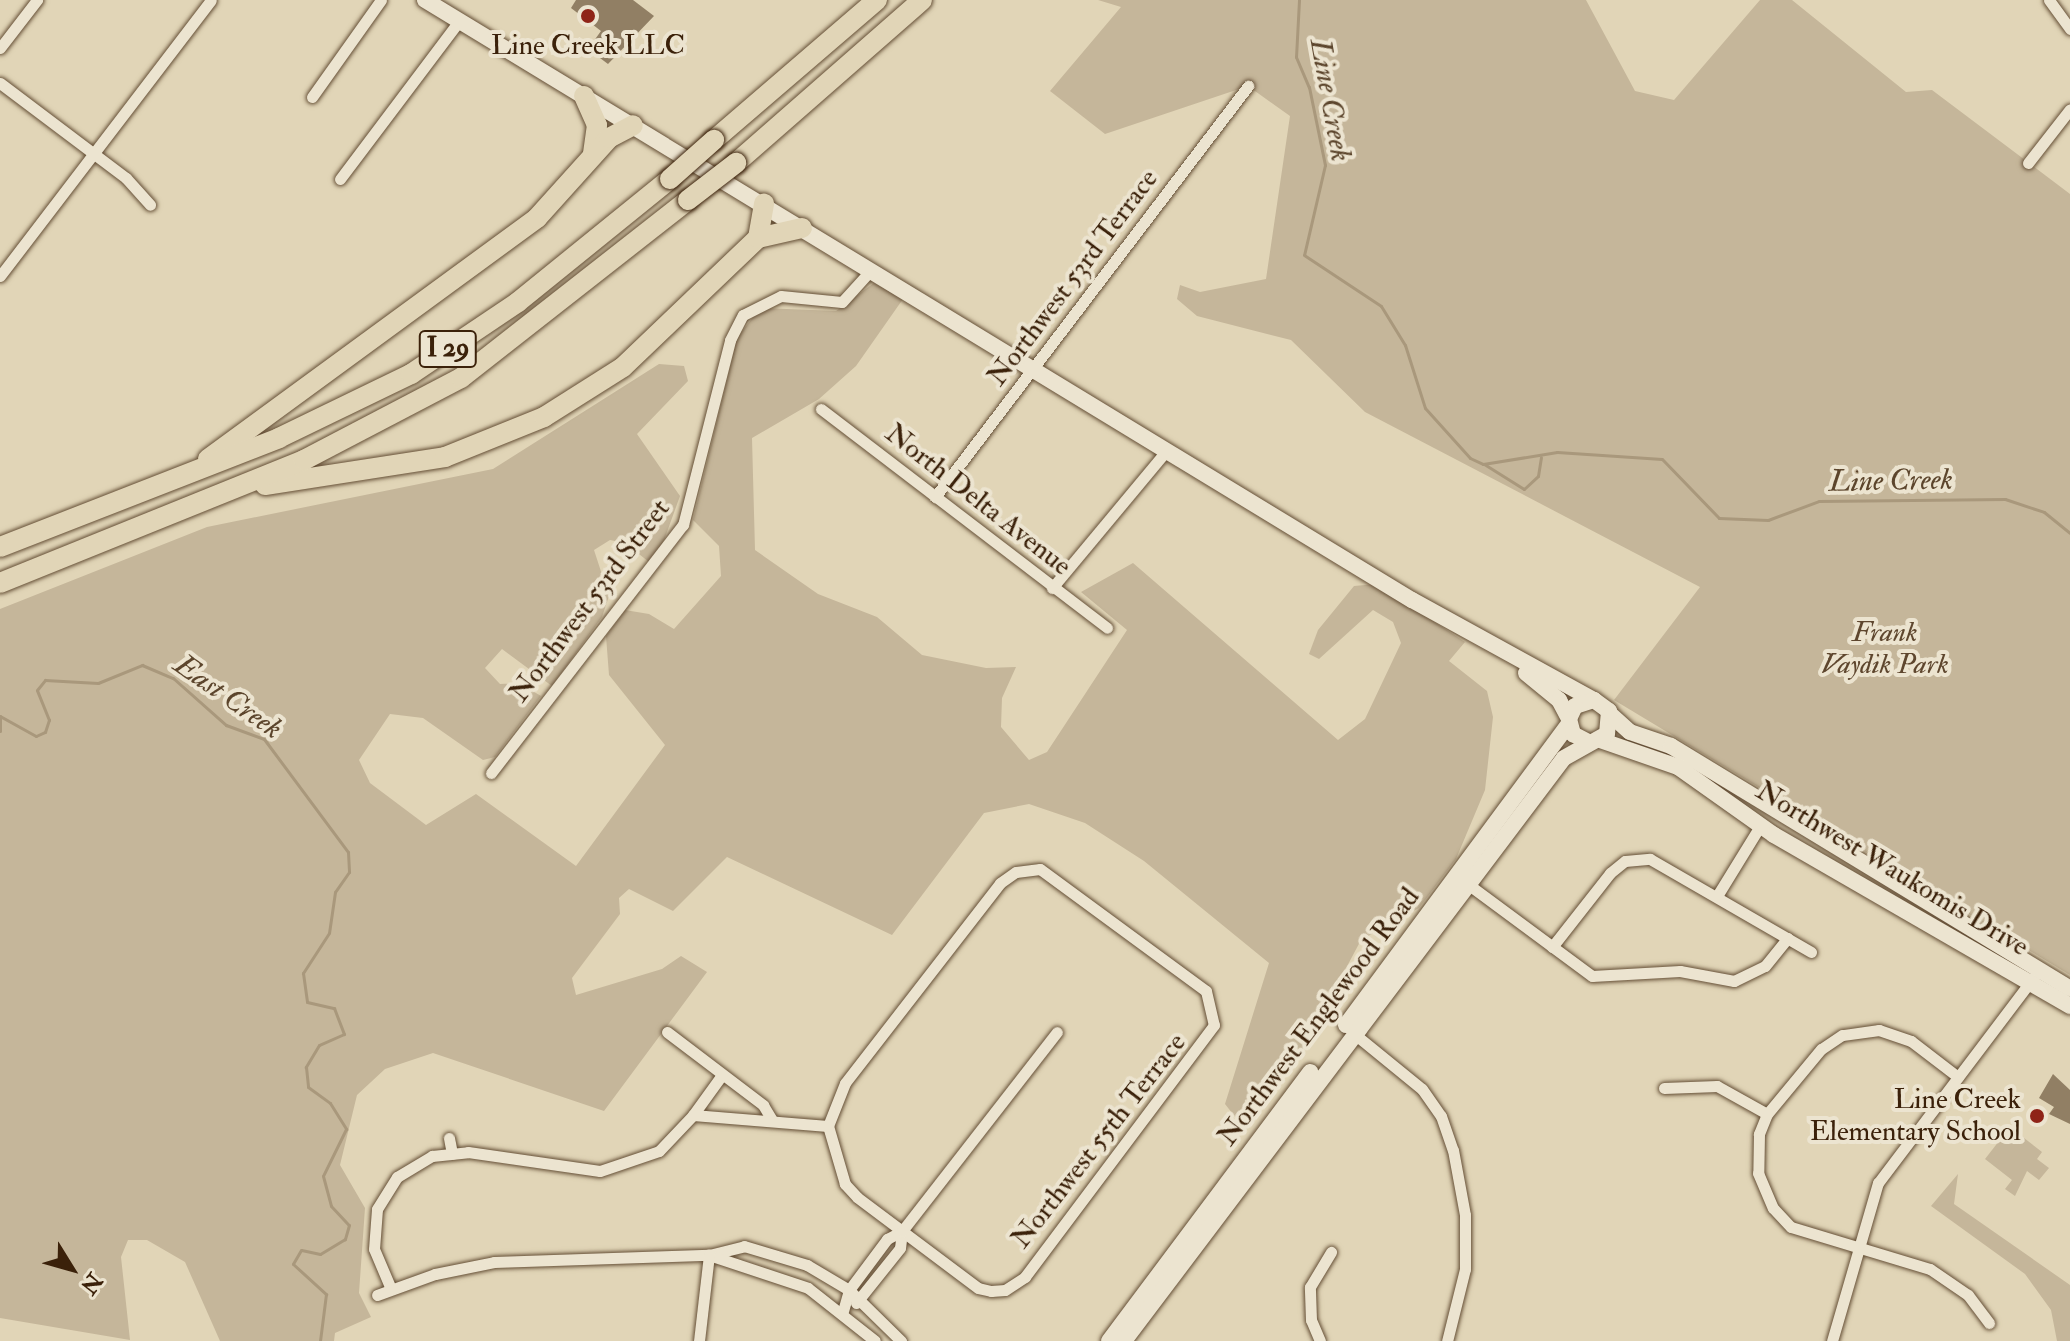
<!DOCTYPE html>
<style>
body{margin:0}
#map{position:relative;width:2070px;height:1341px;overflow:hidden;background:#e1d5b7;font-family:"IM FELL Double Pica",serif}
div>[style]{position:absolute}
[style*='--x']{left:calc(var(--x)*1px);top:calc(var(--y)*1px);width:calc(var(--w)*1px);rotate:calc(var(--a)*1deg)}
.green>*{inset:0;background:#c5b69a}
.stream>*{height:3px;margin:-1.5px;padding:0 1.5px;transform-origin:1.5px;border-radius:1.5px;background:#a9987c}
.building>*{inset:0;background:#917f64}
.roads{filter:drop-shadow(0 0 2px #644e35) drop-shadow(0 0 2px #644e35)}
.minor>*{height:11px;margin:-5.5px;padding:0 5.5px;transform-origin:5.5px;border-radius:5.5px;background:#ece4d0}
.secondary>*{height:16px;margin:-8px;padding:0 8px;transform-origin:8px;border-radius:8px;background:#ece4d0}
.motorway>*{height:20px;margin:-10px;padding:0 10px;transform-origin:10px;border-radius:10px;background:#e1d5b7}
.bridges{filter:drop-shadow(0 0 2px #3b210a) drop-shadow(0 0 2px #3b210a)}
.motorway-bridge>*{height:20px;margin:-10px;padding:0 10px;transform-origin:10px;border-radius:10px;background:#e1d5b7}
.dots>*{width:22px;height:22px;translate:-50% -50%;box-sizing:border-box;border:4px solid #ece4d0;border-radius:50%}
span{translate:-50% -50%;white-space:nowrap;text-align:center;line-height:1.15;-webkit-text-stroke:8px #ece4d0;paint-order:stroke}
.shield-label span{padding:2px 6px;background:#ece4d0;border:2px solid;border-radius:6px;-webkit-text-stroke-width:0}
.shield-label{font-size:26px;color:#3b210a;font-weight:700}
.poi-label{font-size:28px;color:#3b210a}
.right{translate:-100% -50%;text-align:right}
.street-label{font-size:28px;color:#3b210a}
.park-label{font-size:28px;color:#5e462e;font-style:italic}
.water-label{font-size:30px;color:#5c452c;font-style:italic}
.north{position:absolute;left:32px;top:1229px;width:80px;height:80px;-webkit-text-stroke:6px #ece4d0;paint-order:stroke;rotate:127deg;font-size:22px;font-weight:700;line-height:32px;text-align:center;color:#3b210a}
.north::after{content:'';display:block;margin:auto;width:28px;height:36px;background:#3b210a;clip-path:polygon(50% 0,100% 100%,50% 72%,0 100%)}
</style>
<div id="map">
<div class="green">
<div style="clip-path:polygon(1098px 0,1586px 0,1635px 91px,1674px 100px,1760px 0,1792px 0,1906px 92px,1932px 90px,2070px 194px,2070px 975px,1614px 700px,1700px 587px,1365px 412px,1291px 340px,1197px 316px,1177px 299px,1180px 285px,1200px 292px,1266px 279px,1290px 116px,1248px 86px,1105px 134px,1050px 91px,1121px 7px)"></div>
<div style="clip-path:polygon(874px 283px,903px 299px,856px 366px,819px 399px,752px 438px,755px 550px,818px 594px,877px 617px,922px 655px,986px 668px,1016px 667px,1002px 698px,1001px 727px,1029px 760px,1047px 752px,1127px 630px,1081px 592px,1133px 563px,1338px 740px,1365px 719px,1401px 643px,1393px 622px,1373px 610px,1319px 659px,1309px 654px,1318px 630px,1354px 586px,1376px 584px,1465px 642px,1449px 661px,1487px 691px,1493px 717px,1485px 790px,1456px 859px,1419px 908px,1361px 940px,1296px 1062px,1243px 1127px,1225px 1104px,1269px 963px,1144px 861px,1085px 823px,1029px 804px,984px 813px,892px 935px,727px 857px,673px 911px,629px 889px,619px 898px,620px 914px,572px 978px,576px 995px,662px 969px,681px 956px,707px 972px,604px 1111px,433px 1053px,385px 1069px,357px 1095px,340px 1165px,365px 1208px,359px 1293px,371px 1317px,335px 1333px,334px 1341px,220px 1341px,185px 1262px,147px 1240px,128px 1240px,121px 1257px,130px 1340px,0 1318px,0 609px,207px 527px,493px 469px,659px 364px,684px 366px,688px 381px,637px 434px,680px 496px,663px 543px,649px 562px,625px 543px,610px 540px,594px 550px,609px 596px,602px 617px,552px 686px,502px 649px,485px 668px,500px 684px,519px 683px,541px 696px,495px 757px,483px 760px,423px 718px,390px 714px,359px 760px,370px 783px,426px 825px,476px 794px,576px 866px,665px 745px,609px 675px,606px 636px,625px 610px,649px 614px,674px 629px,721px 576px,719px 546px,693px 520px,737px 338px,760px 308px,836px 311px)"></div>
<div style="clip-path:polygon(2010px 1127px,2042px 1152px,2037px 1159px,2049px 1168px,2039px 1180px,2027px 1171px,2015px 1196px,2005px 1189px,2012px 1180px,1985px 1159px)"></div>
<div style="clip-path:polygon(1958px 1174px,1954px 1204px,2070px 1285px,2070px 1341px,2057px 1341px,2051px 1310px,2025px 1274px,1931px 1206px)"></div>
</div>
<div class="stream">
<div style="--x:1299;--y:0;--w:57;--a:93"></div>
<div style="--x:1296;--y:57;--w:33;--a:67"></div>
<div style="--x:1309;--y:87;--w:80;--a:78.4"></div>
<div style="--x:1325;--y:165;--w:92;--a:103.1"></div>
<div style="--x:1304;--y:255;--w:92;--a:33.5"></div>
<div style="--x:1381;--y:306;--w:46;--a:58.4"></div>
<div style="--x:1405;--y:345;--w:66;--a:72.4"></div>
<div style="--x:1425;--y:408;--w:67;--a:48"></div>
<div style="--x:1470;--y:458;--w:14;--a:25"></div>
<div style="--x:1483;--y:464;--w:75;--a:-9.2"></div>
<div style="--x:1557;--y:452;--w:105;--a:3.8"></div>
<div style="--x:1662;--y:459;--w:82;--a:46"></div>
<div style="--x:1719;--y:518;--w:49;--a:2.3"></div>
<div style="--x:1768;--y:520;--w:54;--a:-20.4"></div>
<div style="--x:1819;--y:501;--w:186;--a:-0.6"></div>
<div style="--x:2005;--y:499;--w:41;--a:18.4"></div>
<div style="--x:2044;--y:512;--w:33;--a:39"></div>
<div style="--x:1484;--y:464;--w:47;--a:32"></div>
<div style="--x:1524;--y:489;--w:19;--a:-43"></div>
<div style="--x:1538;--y:476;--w:19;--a:-81"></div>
<div style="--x:0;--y:716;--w:41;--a:29.1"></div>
<div style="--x:36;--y:736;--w:10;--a:-24"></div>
<div style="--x:45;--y:732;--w:13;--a:-72"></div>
<div style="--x:49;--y:720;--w:32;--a:-112"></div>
<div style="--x:37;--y:690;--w:13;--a:-51"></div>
<div style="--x:45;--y:680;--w:53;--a:3.2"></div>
<div style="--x:98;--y:683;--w:48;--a:-22.2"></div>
<div style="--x:142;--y:665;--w:34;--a:23"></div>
<div style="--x:173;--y:678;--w:71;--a:41.6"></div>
<div style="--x:226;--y:725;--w:40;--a:20.2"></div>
<div style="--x:264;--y:739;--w:141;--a:53.4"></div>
<div style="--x:348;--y:852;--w:20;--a:87"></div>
<div style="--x:349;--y:872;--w:24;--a:125"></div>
<div style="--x:335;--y:892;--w:41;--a:98.3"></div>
<div style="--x:329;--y:933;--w:48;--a:123"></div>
<div style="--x:303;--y:973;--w:29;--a:82"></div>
<div style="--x:307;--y:1002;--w:28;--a:13"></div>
<div style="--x:334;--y:1008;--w:28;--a:69"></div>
<div style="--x:344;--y:1034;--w:27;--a:156"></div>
<div style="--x:319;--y:1045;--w:26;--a:121"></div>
<div style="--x:306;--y:1067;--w:20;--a:84"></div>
<div style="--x:308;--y:1087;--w:27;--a:36"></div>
<div style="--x:330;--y:1103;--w:31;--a:58"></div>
<div style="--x:346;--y:1129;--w:52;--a:116.1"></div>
<div style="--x:323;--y:1176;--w:31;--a:75"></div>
<div style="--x:331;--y:1206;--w:26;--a:47"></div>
<div style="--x:349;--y:1225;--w:15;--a:106"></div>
<div style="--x:345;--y:1239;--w:29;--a:149"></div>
<div style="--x:320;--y:1254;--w:19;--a:-168"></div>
<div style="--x:301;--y:1250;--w:16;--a:120"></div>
<div style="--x:293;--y:1264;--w:45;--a:42.3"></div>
<div style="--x:326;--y:1294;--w:47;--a:97.3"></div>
<div style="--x:0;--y:731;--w:15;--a:-90"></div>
</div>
<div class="building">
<div style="clip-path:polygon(576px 0,633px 0,654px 16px,608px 64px,588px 49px,601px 31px,571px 8px)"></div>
<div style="clip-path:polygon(2053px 1074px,2070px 1090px,2070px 1124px,2049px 1114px,2054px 1107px,2039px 1098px)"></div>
</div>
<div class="roads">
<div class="minor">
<div style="--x:2049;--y:0;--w:36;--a:54"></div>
<div style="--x:0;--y:48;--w:61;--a:-52.4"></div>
<div style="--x:0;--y:83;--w:158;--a:37"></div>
<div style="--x:126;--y:178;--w:36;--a:48"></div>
<div style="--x:312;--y:97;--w:119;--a:-54.6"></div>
<div style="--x:2028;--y:163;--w:68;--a:-52.1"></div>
<div style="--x:340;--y:179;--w:198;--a:-53"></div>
<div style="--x:0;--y:276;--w:347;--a:-52.6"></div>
<div style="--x:821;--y:409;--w:360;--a:37.4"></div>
<div style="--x:935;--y:497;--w:517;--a:-52.71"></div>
<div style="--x:1052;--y:588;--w:178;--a:-50.2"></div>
<div style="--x:491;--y:773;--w:314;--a:-52.3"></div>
<div style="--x:683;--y:525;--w:191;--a:-75.7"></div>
<div style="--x:730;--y:340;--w:28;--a:-63"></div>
<div style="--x:743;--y:315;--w:42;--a:-26.6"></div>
<div style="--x:781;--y:296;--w:61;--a:5.6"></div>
<div style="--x:842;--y:302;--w:43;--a:-47.8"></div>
<div style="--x:1040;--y:869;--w:206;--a:36.3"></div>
<div style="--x:1206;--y:991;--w:35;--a:77"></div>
<div style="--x:1214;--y:1025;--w:315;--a:126.9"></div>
<div style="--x:1025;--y:1277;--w:24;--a:147"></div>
<div style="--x:1005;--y:1290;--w:14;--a:176"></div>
<div style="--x:991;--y:1291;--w:13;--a:-167"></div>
<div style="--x:978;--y:1288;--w:151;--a:-143.1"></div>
<div style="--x:857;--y:1197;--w:18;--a:-133"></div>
<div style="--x:845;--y:1184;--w:60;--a:-106.3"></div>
<div style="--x:828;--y:1126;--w:46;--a:-68.4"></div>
<div style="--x:845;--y:1083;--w:253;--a:-52.2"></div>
<div style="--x:1000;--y:883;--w:19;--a:-35"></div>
<div style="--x:1016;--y:872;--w:24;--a:-7"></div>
<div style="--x:1465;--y:882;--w:158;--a:36.5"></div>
<div style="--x:1592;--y:976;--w:88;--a:-3.3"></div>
<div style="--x:1680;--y:971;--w:55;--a:10.5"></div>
<div style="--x:1734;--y:981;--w:34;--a:-26"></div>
<div style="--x:1765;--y:966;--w:36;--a:-51"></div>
<div style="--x:1717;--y:896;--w:82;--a:-58.4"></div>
<div style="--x:1552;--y:947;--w:94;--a:-51.9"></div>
<div style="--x:1610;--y:873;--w:19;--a:-39"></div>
<div style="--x:1625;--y:861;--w:25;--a:-5"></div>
<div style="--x:1650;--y:859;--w:186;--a:30"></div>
<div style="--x:667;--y:1032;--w:121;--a:37.2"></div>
<div style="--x:763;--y:1105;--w:17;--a:59"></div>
<div style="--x:1352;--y:1032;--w:90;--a:39.2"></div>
<div style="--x:1422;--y:1089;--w:33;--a:55"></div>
<div style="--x:1441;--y:1116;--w:36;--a:71"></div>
<div style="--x:1453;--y:1150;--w:66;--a:79.5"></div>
<div style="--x:1465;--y:1215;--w:54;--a:90"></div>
<div style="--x:1465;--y:1269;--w:74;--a:104"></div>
<div style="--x:1958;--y:1077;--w:59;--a:-142.5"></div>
<div style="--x:1911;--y:1041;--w:34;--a:-161"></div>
<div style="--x:1879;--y:1030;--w:37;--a:172"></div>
<div style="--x:1842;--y:1035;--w:25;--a:146"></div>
<div style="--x:1821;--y:1049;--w:85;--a:129.7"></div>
<div style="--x:1767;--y:1114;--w:22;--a:112"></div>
<div style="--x:1759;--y:1134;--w:39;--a:91"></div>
<div style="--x:1758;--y:1173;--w:38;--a:67"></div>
<div style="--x:1773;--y:1208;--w:26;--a:47"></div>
<div style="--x:1791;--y:1227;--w:145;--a:16.8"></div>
<div style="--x:1930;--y:1269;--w:46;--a:34.4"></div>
<div style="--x:1968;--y:1295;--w:35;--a:53"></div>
<div style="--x:1664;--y:1088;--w:53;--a:-2.2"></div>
<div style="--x:1717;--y:1086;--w:57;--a:29.2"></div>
<div style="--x:693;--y:1115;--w:49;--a:-54.1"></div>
<div style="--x:449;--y:1138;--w:16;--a:79"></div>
<div style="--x:709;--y:1255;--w:36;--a:-14"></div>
<div style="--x:744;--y:1246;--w:66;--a:16.8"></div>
<div style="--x:807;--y:1265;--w:49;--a:30.8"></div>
<div style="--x:849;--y:1290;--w:73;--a:44.4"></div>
<div style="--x:391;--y:1289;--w:43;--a:-113"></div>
<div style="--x:374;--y:1249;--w:40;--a:-85.7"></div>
<div style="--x:377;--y:1209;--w:38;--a:-58"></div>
<div style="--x:397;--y:1177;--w:41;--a:-31"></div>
<div style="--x:432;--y:1156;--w:36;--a:-6"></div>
<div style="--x:468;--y:1152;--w:133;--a:8.2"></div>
<div style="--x:600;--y:1171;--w:62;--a:-18.7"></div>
<div style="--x:659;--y:1151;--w:50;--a:-46.6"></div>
<div style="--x:693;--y:1115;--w:135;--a:4.7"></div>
<div style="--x:377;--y:1295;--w:62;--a:-19.9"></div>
<div style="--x:435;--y:1274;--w:60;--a:-11.5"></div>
<div style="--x:494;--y:1262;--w:215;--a:-1.9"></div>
<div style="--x:709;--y:1255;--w:104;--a:18.4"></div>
<div style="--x:808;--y:1288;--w:85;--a:38.3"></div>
<div style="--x:856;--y:1303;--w:70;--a:-51.3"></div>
<div style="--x:900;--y:1248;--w:17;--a:-83"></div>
<div style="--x:843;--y:1311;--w:22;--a:-74"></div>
<div style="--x:849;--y:1290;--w:64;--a:-53.3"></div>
<div style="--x:887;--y:1239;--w:17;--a:-28"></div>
<div style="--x:902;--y:1231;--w:252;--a:-52.1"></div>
<div style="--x:699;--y:1341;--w:87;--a:-83.4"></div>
<div style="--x:1320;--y:1341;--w:23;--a:-113"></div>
<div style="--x:1311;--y:1320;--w:33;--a:-92"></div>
<div style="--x:1310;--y:1287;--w:41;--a:-59"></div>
<div style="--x:1832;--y:1341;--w:165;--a:-73.8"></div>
<div style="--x:1878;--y:1183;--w:258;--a:-52.9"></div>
</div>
<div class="secondary">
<div style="--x:425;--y:0;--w:1155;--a:31.3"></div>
<div style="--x:1412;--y:600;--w:208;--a:28.8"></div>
<div style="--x:1526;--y:673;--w:43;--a:39.3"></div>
<div style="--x:1559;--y:700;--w:21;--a:62"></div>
<div style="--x:1611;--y:715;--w:25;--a:42"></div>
<div style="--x:1630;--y:732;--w:43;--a:18.9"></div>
<div style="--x:1671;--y:746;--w:467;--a:31.3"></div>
<div style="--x:1600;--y:740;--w:83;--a:19.1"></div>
<div style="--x:1678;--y:767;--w:118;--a:35.3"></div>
<div style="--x:1774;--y:835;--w:342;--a:30"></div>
<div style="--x:1346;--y:1025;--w:375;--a:-53.5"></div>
<div style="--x:1109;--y:1341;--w:336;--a:-53.2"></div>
<div style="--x:1124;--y:1341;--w:730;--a:-52.96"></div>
<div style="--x:1564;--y:758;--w:49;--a:-29.2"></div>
<div style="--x:1607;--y:734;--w:23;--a:-85"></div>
<div style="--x:1609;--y:711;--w:19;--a:-144"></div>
<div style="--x:1594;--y:700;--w:20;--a:162"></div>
<div style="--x:1575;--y:706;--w:14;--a:115"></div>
<div style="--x:1569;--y:719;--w:16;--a:75"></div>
<div style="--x:1573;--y:734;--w:19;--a:28"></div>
</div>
<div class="motorway">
<div style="--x:584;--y:96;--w:32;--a:66"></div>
<div style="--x:597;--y:125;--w:30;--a:98"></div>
<div style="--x:714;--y:140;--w:215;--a:-40.7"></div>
<div style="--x:736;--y:163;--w:247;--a:-41.2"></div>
<div style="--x:758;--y:238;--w:35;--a:-80"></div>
<div style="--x:208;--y:459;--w:408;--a:-36.2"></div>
<div style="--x:537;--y:218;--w:108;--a:-48"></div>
<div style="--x:609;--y:138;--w:27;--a:-28"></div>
<div style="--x:265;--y:485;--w:182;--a:-8.8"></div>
<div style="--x:445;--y:457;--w:107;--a:-22"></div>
<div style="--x:544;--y:417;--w:93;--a:-32.3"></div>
<div style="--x:623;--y:367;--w:187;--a:-43.7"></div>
<div style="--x:758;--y:238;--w:45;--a:-12.8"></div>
<div style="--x:0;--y:547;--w:300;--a:-21.3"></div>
<div style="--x:279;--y:438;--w:147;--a:-25.9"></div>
<div style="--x:411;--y:374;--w:129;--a:-33.9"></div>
<div style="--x:518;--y:302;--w:196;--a:-39"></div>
<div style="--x:0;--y:583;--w:328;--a:-22"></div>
<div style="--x:304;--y:460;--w:177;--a:-27.6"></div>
<div style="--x:461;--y:378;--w:288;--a:-38.1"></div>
</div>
</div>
<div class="bridges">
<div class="motorway-bridge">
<div style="--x:670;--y:179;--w:59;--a:-41.6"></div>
<div style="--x:688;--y:200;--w:61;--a:-37.6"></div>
</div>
</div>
<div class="dots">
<div style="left:588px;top:16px;background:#8f2418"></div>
<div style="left:2037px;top:1116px;background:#8f2418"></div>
</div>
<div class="shield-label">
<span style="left:448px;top:349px">I 29</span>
</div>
<div class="poi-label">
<span style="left:588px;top:46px">Line Creek LLC</span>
<span class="right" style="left:2021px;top:1116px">Line Creek<br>Elementary School</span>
</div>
<div class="street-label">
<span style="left:1073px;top:278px;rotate:-53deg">Northwest 53rd Terrace</span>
<span style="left:978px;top:500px;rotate:38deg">North Delta Avenue</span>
<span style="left:590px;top:601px;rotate:-53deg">Northwest 53rd Street</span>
<span style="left:1892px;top:869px;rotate:31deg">Northwest Waukomis Drive</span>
<span style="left:1319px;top:1017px;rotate:-53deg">Northwest Englewood Road</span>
<span style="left:1099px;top:1141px;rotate:-52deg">Northwest 55th Terrace</span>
</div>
<div class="park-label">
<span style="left:1885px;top:649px">Frank<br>Vaydik Park</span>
</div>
<div class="water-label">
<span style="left:1330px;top:100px;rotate:80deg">Line Creek</span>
<span style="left:1891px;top:481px;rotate:-1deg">Line Creek</span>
<span style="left:228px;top:697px;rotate:35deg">East Creek</span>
</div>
<div class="north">N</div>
</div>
